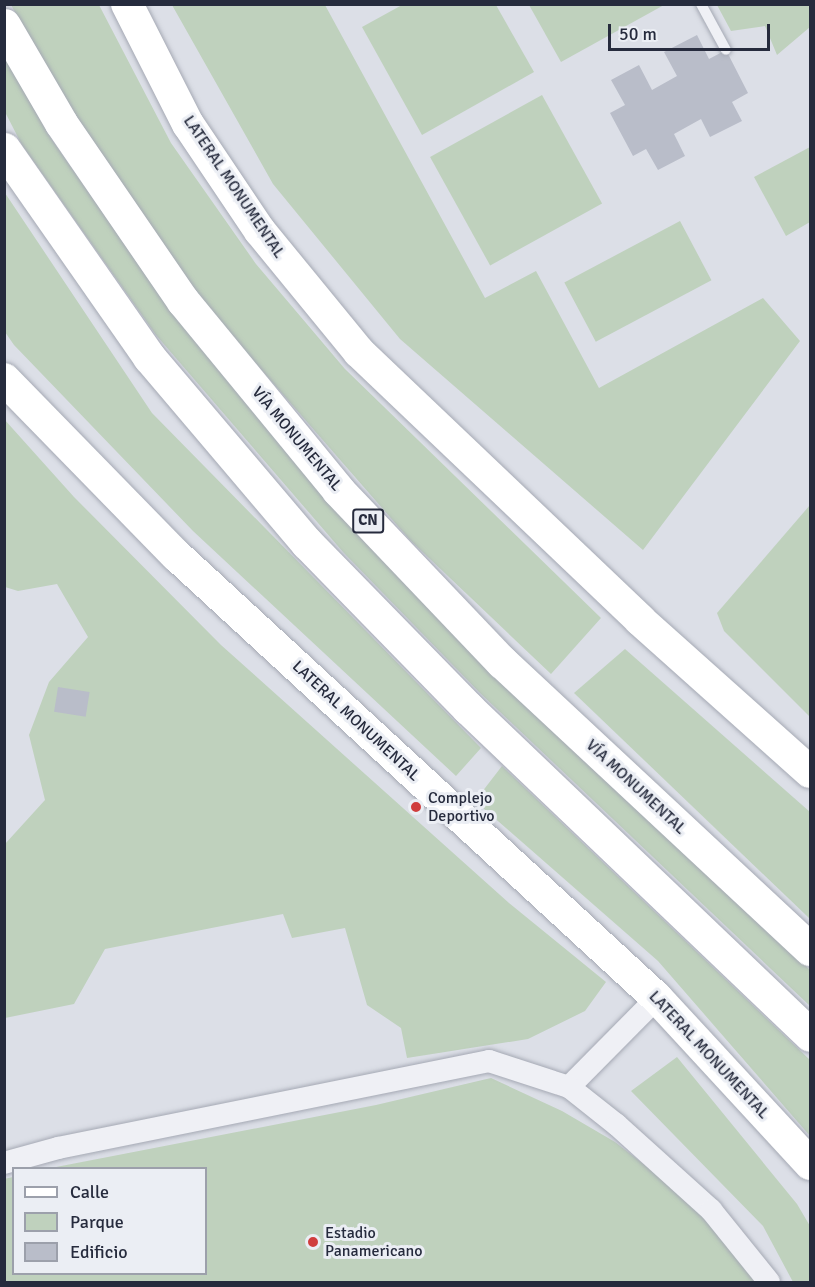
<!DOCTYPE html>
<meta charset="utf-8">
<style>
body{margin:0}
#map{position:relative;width:815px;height:1287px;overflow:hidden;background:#dcdfe7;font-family:Signika,sans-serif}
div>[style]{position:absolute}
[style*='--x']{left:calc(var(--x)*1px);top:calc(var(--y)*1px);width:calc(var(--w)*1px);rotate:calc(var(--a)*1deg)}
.green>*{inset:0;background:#bfd1bd;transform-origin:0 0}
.building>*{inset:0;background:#b9bdc9;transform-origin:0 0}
.roads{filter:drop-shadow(0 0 2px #a5a9b4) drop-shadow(0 0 2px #a5a9b4)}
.lane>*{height:10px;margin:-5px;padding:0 5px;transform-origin:5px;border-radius:5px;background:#eff0f5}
.street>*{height:22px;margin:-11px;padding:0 11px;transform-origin:11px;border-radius:11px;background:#eff0f5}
.secondary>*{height:32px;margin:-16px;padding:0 16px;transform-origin:16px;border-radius:16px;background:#fff}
.highway>*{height:33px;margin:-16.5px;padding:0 16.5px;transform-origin:16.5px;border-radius:16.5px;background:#fff}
.dots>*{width:16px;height:16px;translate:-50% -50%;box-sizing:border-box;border:3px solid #ebeef4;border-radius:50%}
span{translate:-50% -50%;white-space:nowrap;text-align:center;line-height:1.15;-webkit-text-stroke:6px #ebeef4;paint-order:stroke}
.shield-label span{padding:2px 4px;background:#ebeef4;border:2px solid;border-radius:4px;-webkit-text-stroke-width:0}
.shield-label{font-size:15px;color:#262b3d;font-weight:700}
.street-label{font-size:16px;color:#262b3d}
.poi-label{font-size:16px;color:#262b3d}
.left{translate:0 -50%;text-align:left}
.frame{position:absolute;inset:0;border:6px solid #262b3d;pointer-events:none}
.legend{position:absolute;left:12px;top:1167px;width:195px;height:108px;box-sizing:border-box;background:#ebeef4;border:2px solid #9ca0ab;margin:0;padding:8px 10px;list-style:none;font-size:18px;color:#262b3d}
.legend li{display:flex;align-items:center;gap:12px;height:30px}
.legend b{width:30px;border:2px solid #9ca0ab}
.scale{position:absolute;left:608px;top:24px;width:162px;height:27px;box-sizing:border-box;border:3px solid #262b3d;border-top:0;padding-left:8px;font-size:18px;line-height:21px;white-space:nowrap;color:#262b3d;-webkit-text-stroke:4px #ebeef4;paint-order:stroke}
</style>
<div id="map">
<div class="green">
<div style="clip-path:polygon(11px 5px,99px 5px,171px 143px,256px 264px,345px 369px,601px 618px,551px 674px,410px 540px,204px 304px,73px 112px)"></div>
<div style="clip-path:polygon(172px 5px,325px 5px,485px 298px,536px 271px,599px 388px,763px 298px,800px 341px,643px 550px,400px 339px,273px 184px)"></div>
<div style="clip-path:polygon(402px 5px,496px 5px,534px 72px,422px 135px,362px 27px)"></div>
<div style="clip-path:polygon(529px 5px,664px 5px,561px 62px)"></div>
<div style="clip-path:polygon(717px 5px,810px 5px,810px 27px,777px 55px,765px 26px,731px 31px)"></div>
<div style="clip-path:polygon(4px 55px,48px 134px,171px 311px,490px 671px,810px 970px,810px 1006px,479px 692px,343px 552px,156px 335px,22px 145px,5px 112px)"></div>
<div style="left:542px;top:95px;width:124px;height:128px;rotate:61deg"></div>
<div style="clip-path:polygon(810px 147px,810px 222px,786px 236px,754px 177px)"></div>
<div style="clip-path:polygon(5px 193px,152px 413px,481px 748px,456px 776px,193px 531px,14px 345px,5px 332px)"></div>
<div style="left:680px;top:221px;width:67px;height:131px;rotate:62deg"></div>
<div style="clip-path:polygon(4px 419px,74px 497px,221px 645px,509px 903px,606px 982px,585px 1011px,528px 1039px,407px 1058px,401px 1028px,367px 1005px,345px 928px,292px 938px,283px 914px,105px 949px,74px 1004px,5px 1018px,5px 844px,45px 800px,29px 735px,49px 682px,88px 637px,57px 584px,18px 591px,5px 587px)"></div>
<div style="clip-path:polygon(810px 505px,810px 717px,724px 631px,717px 613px)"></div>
<div style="clip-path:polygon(625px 649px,810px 812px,810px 919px,574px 693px)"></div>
<div style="clip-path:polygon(502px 766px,810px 1060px,810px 1136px,658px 961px,475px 801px)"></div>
<div style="clip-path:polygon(677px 1057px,797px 1204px,810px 1226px,810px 1282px,793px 1282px,763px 1226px,631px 1091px)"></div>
<div style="clip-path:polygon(491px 1078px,562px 1111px,615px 1142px,704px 1211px,762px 1282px,5px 1282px,4px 1179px,13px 1177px,14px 1274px,206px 1274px,206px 1168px,51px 1168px,376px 1105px)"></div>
</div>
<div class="building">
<div style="clip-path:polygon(697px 35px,709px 59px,726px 50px,748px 93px,732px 102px,742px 121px,710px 137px,701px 119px,674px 134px,685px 156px,658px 170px,646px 149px,633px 156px,610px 113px,625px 105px,611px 80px,639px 65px,652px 90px,677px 76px,664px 52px)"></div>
<div style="left:58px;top:687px;width:32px;height:25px;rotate:9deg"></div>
</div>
<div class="roads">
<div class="lane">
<div style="--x:701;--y:4;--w:52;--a:61.5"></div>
</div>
<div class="street">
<div style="--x:569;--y:1087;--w:125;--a:-45.3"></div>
<div style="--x:4;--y:1163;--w:56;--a:-15.5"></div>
<div style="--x:58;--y:1148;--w:440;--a:-11.4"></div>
<div style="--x:489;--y:1061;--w:84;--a:18"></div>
<div style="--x:569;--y:1087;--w:61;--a:38.4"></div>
<div style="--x:617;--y:1125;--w:127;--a:42.1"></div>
<div style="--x:711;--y:1210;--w:92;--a:51.1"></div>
</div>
<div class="secondary">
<div style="--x:127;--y:4;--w:135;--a:63.1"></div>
<div style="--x:188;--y:124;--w:129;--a:56.1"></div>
<div style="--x:260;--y:231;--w:156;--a:50.7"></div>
<div style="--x:359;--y:352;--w:388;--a:43.6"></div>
<div style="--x:640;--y:620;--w:228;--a:41.8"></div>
<div style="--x:4;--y:379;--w:246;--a:45.7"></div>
<div style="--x:176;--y:555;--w:654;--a:42.65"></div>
<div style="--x:657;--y:998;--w:226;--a:47.3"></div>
</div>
<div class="highway">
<div style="--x:4;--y:25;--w:113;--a:59.8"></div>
<div style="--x:61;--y:123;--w:216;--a:55.6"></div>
<div style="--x:183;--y:301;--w:244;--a:50.6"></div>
<div style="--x:338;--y:490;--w:238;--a:46.4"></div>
<div style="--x:502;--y:662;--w:421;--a:43"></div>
<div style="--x:4;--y:149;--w:254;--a:55.1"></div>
<div style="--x:149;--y:357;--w:244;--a:49.7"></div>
<div style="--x:307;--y:543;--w:231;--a:45.7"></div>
<div style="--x:468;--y:708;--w:473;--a:43.7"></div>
</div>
</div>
<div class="dots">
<div style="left:416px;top:807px;background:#d03d3d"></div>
<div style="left:313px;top:1242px;background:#d03d3d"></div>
</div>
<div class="shield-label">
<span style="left:368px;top:521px">CN</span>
</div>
<div class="street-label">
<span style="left:234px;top:187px;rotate:56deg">LATERAL MONUMENTAL</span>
<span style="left:297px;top:439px;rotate:50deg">VÍA MONUMENTAL</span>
<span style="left:356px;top:721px;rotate:43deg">LATERAL MONUMENTAL</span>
<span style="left:636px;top:787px;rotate:43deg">VÍA MONUMENTAL</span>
<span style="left:709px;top:1055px;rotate:47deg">LATERAL MONUMENTAL</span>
</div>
<div class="poi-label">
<span class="left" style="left:428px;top:807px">Complejo<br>Deportivo</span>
<span class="left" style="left:325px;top:1242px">Estadio<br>Panamericano</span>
</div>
<div class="frame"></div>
<ul class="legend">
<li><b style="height:8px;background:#fff"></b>Calle</li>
<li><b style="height:16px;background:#bfd1bd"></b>Parque</li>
<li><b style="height:16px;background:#b9bdc9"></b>Edificio</li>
</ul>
<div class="scale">50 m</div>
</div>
